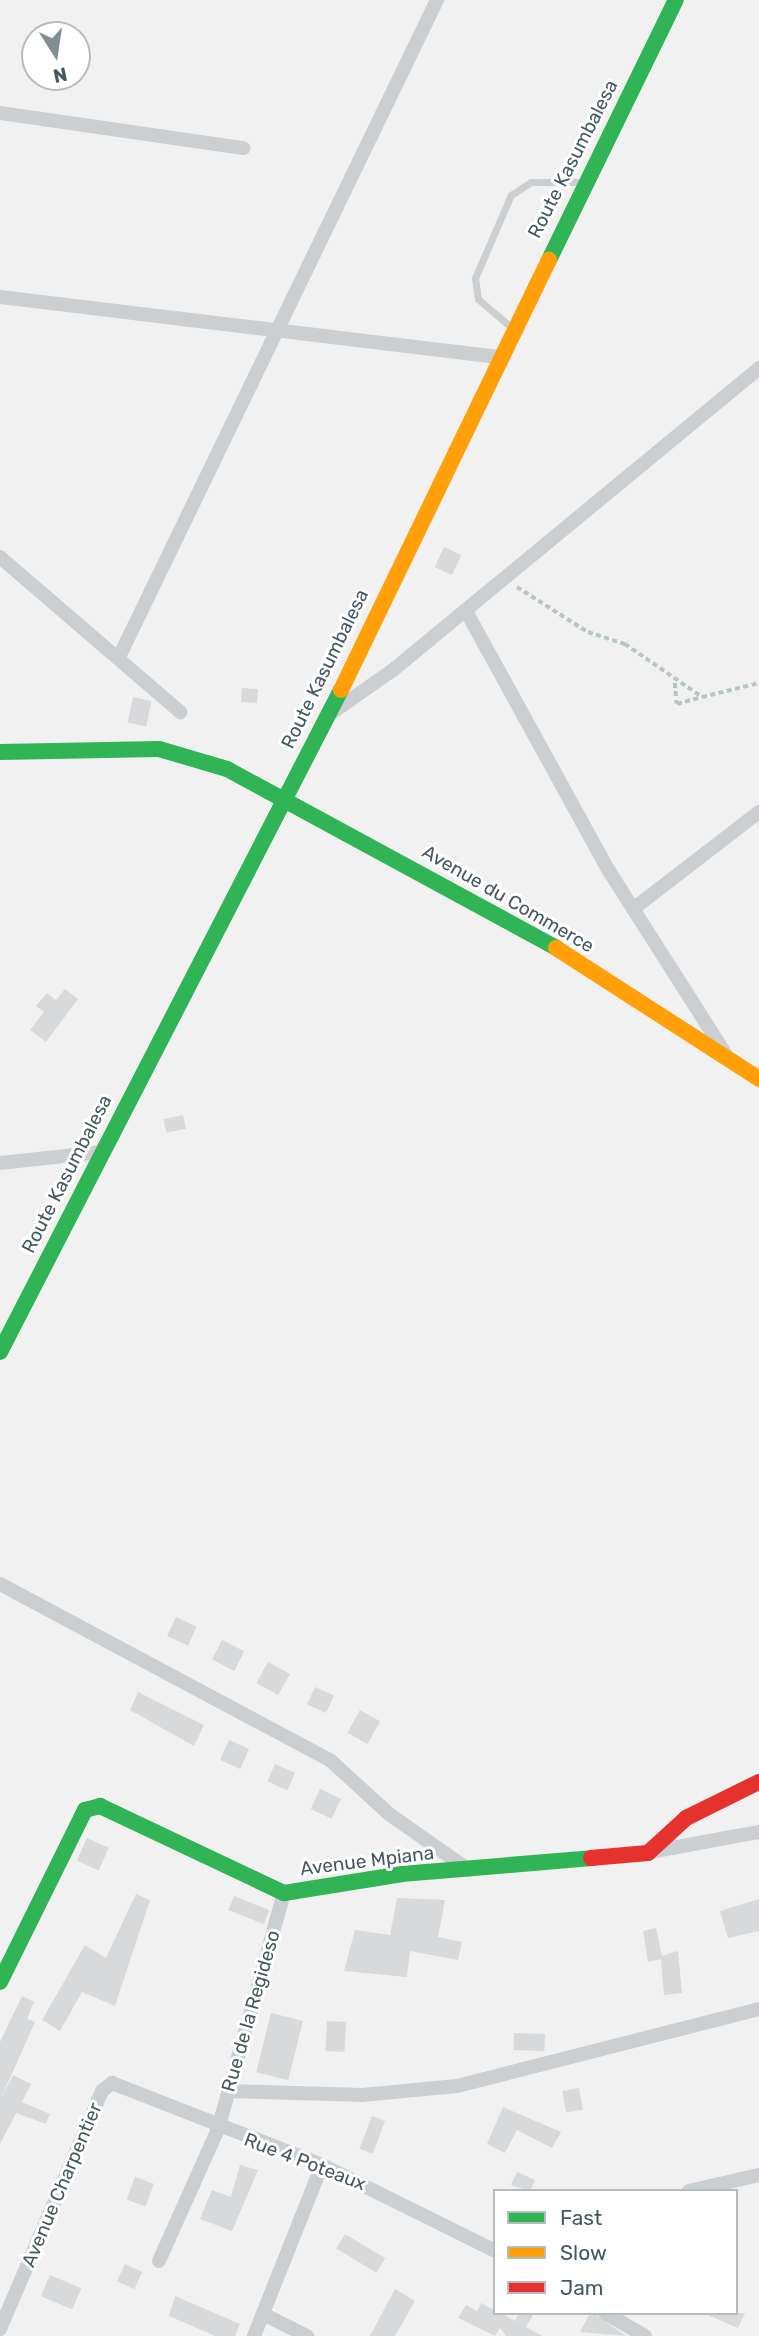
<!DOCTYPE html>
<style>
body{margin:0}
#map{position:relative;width:759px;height:2336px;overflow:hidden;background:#f2f1f1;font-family:Rubik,sans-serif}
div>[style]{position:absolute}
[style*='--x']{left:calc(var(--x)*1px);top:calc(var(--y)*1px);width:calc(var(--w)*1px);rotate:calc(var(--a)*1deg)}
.building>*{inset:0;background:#d8d9da;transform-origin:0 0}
.path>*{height:3.5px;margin-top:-1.75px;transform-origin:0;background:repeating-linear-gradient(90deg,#b8c6c0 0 5px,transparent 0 8.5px)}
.lane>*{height:7px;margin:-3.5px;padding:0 3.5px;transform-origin:3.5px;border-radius:3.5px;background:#cbcfd1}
.street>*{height:14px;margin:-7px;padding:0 7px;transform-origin:7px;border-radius:7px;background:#cbcfd1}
.fast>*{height:16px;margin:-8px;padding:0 8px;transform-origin:8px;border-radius:8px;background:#30b455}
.slow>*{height:16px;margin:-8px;padding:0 8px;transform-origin:8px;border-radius:8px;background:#ff9f0a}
.jam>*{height:16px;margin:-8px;padding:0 8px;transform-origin:8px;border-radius:8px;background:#e5322d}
span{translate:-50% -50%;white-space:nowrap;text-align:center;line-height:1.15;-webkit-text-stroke:6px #fff;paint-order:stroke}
.street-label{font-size:19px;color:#465861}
.legend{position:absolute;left:493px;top:2189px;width:245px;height:126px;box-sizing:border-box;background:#fff;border:2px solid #b5bcc0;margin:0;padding:9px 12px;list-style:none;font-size:21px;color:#465861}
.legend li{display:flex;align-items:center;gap:14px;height:35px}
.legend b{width:35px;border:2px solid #b5bcc0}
.north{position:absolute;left:21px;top:21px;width:70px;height:70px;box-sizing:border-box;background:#fff;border:2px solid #b5bcc0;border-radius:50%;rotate:168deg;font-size:19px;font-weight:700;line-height:28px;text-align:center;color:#465861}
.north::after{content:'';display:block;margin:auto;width:24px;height:32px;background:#828e93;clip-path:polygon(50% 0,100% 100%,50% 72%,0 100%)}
</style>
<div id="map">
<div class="building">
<div style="left:444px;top:547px;width:19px;height:22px;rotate:25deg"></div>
<div style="left:242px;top:688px;width:16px;height:14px;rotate:4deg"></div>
<div style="left:133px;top:697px;width:19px;height:26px;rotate:12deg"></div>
<div style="clip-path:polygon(65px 989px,78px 999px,46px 1042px,30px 1030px,44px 1012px,36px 1006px,47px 993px,56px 1000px)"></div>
<div style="left:183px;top:1115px;width:14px;height:20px;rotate:78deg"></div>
<div style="left:176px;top:1617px;width:23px;height:21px;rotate:25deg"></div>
<div style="left:222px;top:1640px;width:25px;height:22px;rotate:27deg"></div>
<div style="left:268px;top:1662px;width:25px;height:24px;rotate:29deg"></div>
<div style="left:315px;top:1687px;width:21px;height:19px;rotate:25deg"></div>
<div style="clip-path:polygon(138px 1692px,204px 1725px,194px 1746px,130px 1710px)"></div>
<div style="left:360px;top:1710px;width:23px;height:26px;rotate:29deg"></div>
<div style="left:229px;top:1740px;width:22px;height:22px;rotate:24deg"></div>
<div style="left:275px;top:1764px;width:22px;height:19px;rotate:24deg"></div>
<div style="left:320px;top:1789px;width:23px;height:22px;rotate:25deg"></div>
<div style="left:87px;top:1838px;width:24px;height:25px;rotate:24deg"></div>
<div style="clip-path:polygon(136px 1894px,150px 1900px,115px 2006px,82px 1992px,60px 2031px,42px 2020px,85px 1945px,106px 1958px)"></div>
<div style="left:234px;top:1896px;width:38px;height:15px;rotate:22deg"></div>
<div style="clip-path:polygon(397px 1898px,445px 1900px,438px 1937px,462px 1942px,458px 1960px,410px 1951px,407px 1977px,344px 1971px,355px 1930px,390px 1935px)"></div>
<div style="clip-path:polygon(759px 1899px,759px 1931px,728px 1938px,720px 1911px)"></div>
<div style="clip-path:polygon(656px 1928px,662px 1956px,678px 1951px,682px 1993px,664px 1995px,661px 1959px,648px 1962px,643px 1931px)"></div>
<div style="clip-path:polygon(22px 1996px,34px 2002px,27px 2019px,35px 2022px,1px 2098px,13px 2075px,31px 2084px,22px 2102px,50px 2114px,46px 2124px,16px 2113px,0 2144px,0 2042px)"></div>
<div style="left:271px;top:2013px;width:33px;height:61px;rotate:14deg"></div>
<div style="left:327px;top:2021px;width:19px;height:30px;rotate:3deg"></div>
<div style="left:514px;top:2033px;width:31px;height:17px;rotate:2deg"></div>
<div style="left:579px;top:2088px;width:22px;height:17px;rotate:80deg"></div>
<div style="clip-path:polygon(503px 2107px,561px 2132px,552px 2148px,517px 2130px,505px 2153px,487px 2144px)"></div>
<div style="left:372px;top:2116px;width:14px;height:35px;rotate:21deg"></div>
<div style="clip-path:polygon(240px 2165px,258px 2170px,232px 2231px,200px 2219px,212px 2190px,231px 2197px)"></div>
<div style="clip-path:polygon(517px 2172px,535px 2180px,530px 2191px,511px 2185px)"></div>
<div style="left:135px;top:2177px;width:20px;height:24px;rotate:20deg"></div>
<div style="left:345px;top:2234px;width:47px;height:17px;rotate:31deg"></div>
<div style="left:125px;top:2264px;width:19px;height:19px;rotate:25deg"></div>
<div style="left:50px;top:2275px;width:34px;height:23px;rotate:23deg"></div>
<div style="clip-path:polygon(395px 2289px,415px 2301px,395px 2336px,370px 2336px)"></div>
<div style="clip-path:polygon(175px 2296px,240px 2324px,235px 2336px,215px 2336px,169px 2316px)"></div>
<div style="clip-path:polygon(481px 2303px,515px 2321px,519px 2313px,534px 2313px,526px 2327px,542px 2336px,506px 2336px,500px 2328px,495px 2336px,458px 2318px,466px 2305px,477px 2311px)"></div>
<div style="clip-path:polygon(590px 2313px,595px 2314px,626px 2336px,580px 2332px)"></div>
<div style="clip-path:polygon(703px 2313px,745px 2313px,738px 2328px)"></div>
</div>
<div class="path">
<div style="--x:517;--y:587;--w:84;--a:32.4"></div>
<div style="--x:588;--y:632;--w:39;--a:18"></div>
<div style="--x:625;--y:644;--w:93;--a:34.5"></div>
<div style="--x:702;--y:697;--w:59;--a:-13.8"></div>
<div style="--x:675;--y:683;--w:21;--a:85"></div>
<div style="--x:677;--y:704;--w:26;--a:-16"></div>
</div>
<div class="lane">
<div style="--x:511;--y:327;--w:43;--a:-139.7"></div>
<div style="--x:478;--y:299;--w:21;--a:-98"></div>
<div style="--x:475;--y:278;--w:90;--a:-66.6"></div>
<div style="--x:511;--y:195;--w:24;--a:-33"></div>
<div style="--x:531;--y:182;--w:50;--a:0"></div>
</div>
<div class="street">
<div style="--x:0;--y:113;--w:246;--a:8.2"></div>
<div style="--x:0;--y:297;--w:502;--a:6.87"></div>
<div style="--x:0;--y:557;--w:238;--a:40.7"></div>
<div style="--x:466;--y:611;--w:297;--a:61.2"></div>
<div style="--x:609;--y:871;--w:216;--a:57.5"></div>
<div style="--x:120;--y:655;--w:728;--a:-64.17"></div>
<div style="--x:333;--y:712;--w:73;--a:-35"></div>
<div style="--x:393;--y:670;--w:475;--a:-39.5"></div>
<div style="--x:633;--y:909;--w:159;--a:-37.6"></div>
<div style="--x:0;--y:1163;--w:103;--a:-6.2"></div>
<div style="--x:0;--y:1584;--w:375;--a:28.1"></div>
<div style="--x:331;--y:1761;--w:79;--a:42.4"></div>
<div style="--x:389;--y:1814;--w:98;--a:35"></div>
<div style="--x:650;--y:1852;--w:111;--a:-10.4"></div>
<div style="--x:228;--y:2091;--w:134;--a:1.7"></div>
<div style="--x:362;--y:2095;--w:95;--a:-5.4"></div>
<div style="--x:457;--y:2086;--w:312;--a:-14.3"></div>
<div style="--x:689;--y:2191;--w:72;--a:-12.9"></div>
<div style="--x:159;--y:2261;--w:145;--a:-65.9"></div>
<div style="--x:218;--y:2129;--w:245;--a:-74.4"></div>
<div style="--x:605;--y:2313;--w:46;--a:29.9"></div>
<div style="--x:265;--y:2315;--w:47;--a:26.6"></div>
<div style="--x:0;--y:2329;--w:259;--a:-66.8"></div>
<div style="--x:102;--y:2091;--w:13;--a:-39"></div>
<div style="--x:112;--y:2083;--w:225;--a:21.3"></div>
<div style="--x:322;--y:2165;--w:193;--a:26.4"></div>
<div style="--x:254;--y:2336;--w:184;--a:-68.3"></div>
</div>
<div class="fast">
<div style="--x:549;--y:260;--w:289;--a:-64"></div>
<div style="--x:0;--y:752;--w:159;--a:-1.1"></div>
<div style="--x:159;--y:749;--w:71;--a:16.4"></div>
<div style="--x:227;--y:769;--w:375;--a:28.5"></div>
<div style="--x:0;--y:1352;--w:745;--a:-62.75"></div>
<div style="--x:0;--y:1982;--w:192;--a:-63.7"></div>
<div style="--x:85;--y:1810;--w:16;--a:-15"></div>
<div style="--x:100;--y:1806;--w:204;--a:25.3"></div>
<div style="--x:284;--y:1893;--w:120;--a:-9.1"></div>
<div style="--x:402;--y:1874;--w:190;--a:-4.8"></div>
</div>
<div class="slow">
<div style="--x:341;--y:690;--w:478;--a:-64.2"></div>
<div style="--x:556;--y:948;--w:242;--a:32.8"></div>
</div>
<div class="jam">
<div style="--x:591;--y:1858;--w:57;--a:-5"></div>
<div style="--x:648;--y:1853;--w:52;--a:-42.6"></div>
<div style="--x:686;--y:1818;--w:81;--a:-26.3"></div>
</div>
<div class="street-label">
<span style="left:573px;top:159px;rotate:-63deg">Route Kasumbalesa</span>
<span style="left:325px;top:669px;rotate:-64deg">Route Kasumbalesa</span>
<span style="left:508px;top:899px;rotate:30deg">Avenue du Commerce</span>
<span style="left:67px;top:1174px;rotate:-63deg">Route Kasumbalesa</span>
<span style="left:367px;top:1861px;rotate:-7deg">Avenue Mpiana</span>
<span style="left:251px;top:2011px;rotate:-74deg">Rue de la Regideso</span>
<span style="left:305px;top:2162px;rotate:21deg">Rue 4 Poteaux</span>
<span style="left:62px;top:2185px;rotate:-67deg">Avenue Charpentier</span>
</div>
<ul class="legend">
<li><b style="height:9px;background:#30b455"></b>Fast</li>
<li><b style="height:9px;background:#ff9f0a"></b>Slow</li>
<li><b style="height:9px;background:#e5322d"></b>Jam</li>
</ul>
<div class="north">N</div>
</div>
